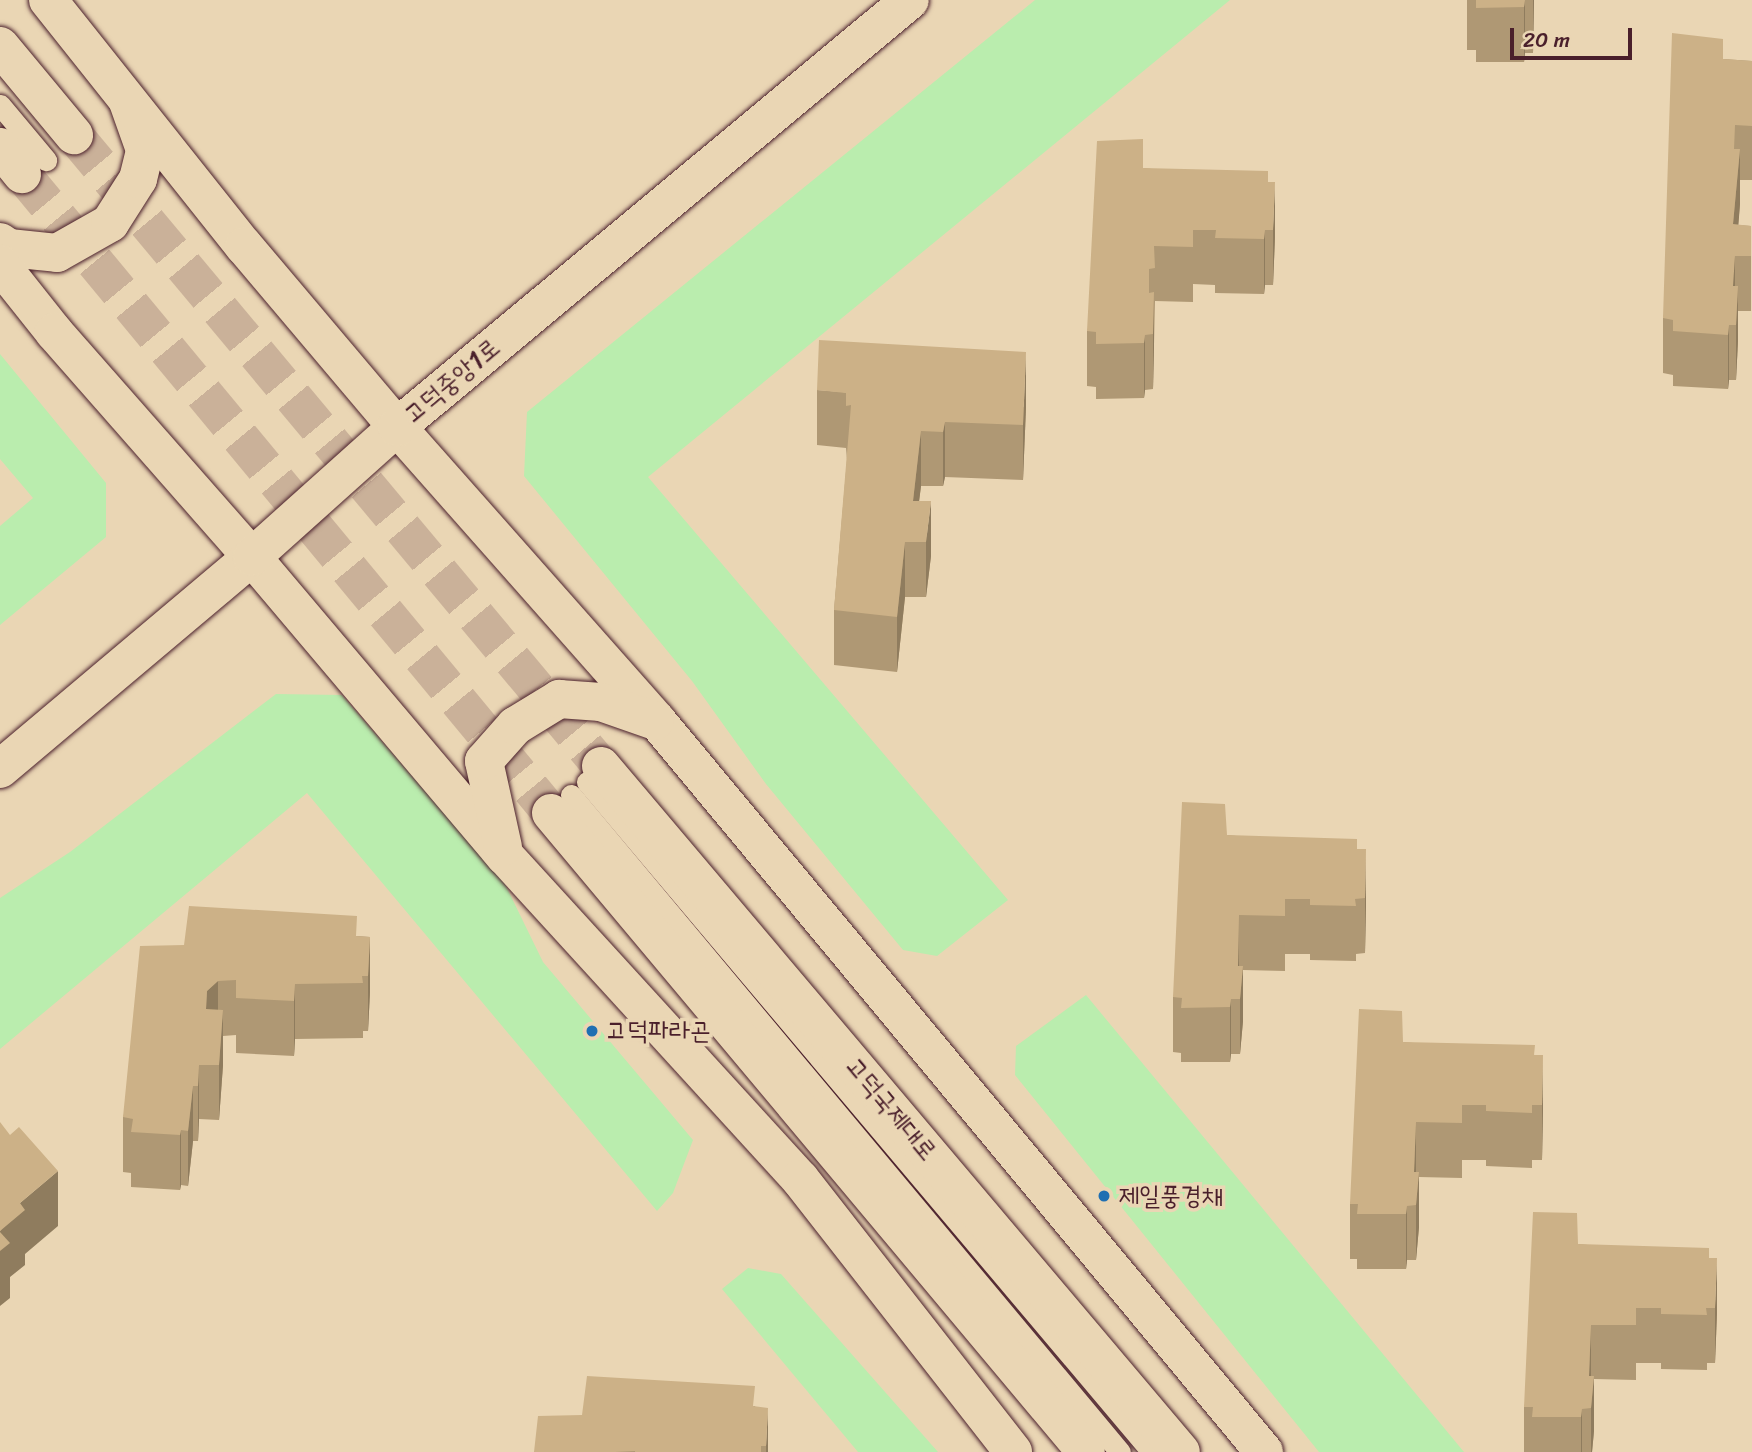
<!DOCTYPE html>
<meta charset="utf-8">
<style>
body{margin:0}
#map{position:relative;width:1752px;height:1452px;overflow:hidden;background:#ead6b4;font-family:Sriracha,"Poor Story",sans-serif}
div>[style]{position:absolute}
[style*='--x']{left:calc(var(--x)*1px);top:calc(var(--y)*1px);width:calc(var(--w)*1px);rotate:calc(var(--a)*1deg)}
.green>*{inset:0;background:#baedae}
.secondary-tunnel>*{height:38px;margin-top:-19px;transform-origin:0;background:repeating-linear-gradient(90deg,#cab199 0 38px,transparent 0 57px)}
.roads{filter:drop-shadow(0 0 2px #4a1f2b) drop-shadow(0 0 2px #4a1f2b)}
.service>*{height:21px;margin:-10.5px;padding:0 10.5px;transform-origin:10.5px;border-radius:10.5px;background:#ead6b4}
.tertiary>*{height:38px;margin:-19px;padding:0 19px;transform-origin:19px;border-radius:19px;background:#ead6b4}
.secondary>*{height:38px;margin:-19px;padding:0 19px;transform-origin:19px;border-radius:19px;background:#ead6b4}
.wall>*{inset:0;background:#af9874}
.shaded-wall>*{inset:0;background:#8f7c5e}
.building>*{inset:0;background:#ccb187}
.dots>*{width:19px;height:19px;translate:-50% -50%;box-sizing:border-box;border:4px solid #ead6b4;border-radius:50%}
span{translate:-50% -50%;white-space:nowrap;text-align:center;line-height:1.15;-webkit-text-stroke:7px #ead6b4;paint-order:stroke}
.street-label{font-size:26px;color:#4a1f2b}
.poi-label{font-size:26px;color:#4a1f2b}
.left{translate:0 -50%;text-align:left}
.scale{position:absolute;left:1510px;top:28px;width:122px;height:32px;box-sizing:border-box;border:4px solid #4a1f2b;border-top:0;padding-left:9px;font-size:21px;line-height:24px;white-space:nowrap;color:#4a1f2b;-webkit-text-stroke:5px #ead6b4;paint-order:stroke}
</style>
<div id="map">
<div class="green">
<div style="clip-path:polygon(1035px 0,1230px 0,648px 477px,1008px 900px,937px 956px,903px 950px,766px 784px,692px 681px,524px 476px,527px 412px)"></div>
<div style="clip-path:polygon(0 354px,106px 483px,106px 537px,0 625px,0 526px,33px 498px,0 459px)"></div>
<div style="clip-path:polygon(276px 694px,342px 695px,505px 884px,543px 962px,693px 1140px,673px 1193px,657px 1211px,307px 793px,0 1049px,0 898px,70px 852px)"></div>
<div style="clip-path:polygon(1086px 995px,1464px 1452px,1319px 1452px,1015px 1075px,1016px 1046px)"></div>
<div style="clip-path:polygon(748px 1268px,781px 1274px,938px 1452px,858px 1452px,722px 1289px)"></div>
</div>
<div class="secondary-tunnel">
<div style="--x:74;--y:135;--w:822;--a:50.13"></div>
<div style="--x:22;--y:174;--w:830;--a:50.38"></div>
</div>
<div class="roads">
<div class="service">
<div style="--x:0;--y:105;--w:72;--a:50.1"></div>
<div style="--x:587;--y:782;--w:876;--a:49.86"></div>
<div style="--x:571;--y:795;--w:856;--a:50.12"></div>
</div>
<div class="tertiary">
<div style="--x:0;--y:242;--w:11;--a:34"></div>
<div style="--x:9;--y:248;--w:48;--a:5.9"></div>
<div style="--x:57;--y:253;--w:61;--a:-29.5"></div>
<div style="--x:110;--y:223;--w:52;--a:-57.5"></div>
<div style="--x:138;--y:179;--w:30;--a:-76"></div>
<div style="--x:145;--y:150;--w:51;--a:-109.5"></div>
</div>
<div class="secondary">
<div style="--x:48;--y:0;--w:315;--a:51.5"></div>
<div style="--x:244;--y:246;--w:237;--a:49.8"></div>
<div style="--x:397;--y:427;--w:392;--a:48.5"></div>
<div style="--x:657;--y:721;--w:950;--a:50.29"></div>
<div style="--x:0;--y:46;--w:116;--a:50.3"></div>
<div style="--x:0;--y:147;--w:35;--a:51"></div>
<div style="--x:0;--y:264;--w:87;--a:51.5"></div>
<div style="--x:54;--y:332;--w:300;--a:48.7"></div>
<div style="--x:252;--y:557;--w:392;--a:49.8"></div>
<div style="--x:505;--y:856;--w:437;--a:47.6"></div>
<div style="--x:800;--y:1179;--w:346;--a:52"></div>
<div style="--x:601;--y:766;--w:898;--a:49.79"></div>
<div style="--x:0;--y:769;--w:329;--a:-40.1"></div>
<div style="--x:252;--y:557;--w:195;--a:-41.9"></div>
<div style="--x:397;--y:427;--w:667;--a:-39.77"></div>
<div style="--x:551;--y:813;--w:833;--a:50.06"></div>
<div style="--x:503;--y:847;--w:88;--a:-102.5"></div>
<div style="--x:484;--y:761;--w:47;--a:-48.5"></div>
<div style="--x:515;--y:726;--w:52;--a:-31.5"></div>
<div style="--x:559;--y:699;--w:42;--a:4.1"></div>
<div style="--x:601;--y:702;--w:57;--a:19.4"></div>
</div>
</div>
<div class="wall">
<div style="clip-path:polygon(1467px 0,1534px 0,1533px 53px,1525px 53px,1524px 62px,1476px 62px,1476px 50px,1467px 50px)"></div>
<div style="clip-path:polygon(1723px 59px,1752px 61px,1752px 180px,1740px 180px,1740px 204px,1738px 225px,1751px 226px,1751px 311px,1738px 311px,1738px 341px,1736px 380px,1729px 380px,1728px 389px,1673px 386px,1673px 375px,1663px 373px,1663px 318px)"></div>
<div style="clip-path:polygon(1143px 168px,1268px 182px,1275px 237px,1273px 285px,1265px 285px,1264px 294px,1215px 293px,1215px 285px,1193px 284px,1193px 302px,1155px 301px,1153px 389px,1145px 390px,1144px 398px,1096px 399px,1096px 387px,1087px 386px,1087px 331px)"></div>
<div style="clip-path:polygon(817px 390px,1026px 407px,1023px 480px,945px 477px,943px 486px,921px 486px,919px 501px,931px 556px,926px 597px,905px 597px,897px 672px,834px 665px,834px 610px,847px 460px,846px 448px,817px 445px)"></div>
<div style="clip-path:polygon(1227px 835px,1357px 849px,1366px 904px,1365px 953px,1356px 954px,1356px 961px,1310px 960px,1310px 954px,1285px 954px,1285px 971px,1243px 970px,1243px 1021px,1240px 1054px,1231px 1054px,1230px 1062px,1181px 1062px,1181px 1053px,1173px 1052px,1173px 997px)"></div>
<div style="clip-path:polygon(357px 936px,370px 937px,370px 992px,368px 1031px,363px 1031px,363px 1038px,295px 1039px,294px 1056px,236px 1053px,236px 1035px,223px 1036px,223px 1065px,219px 1120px,199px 1119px,198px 1141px,193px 1141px,188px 1186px,181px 1185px,180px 1190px,131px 1187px,131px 1173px,123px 1172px,123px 1117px,184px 945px)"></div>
<div style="clip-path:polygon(1403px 1042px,1535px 1055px,1543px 1110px,1542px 1160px,1532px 1160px,1532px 1168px,1486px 1166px,1486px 1160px,1462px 1160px,1462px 1178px,1419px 1177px,1419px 1227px,1416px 1260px,1407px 1260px,1406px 1269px,1357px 1269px,1357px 1259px,1350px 1259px,1350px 1204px)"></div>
<div style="clip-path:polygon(1578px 1244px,1709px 1258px,1717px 1313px,1715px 1363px,1707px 1363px,1707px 1370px,1661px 1369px,1661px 1363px,1636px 1363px,1636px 1380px,1594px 1379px,1594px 1431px,1592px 1452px,1524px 1452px,1524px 1407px)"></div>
<div style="clip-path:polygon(755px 1406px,768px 1452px,534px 1452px,582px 1415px)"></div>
</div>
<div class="shaded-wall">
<div style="clip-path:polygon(1525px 0,1525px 53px,1524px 62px,1524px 7px)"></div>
<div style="clip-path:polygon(1533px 0,1534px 0,1533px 53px)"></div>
<div style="clip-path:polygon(1740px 149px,1740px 204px,1736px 256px,1735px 256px,1735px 311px,1733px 325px,1733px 224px)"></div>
<div style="clip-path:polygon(1275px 182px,1275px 237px,1273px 285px,1273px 230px)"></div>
<div style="clip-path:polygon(1265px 230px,1265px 285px,1264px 294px,1264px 239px)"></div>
<div style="clip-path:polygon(1738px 286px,1738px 341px,1736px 380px,1736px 325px)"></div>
<div style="clip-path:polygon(1154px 292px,1154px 347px,1153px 389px,1153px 334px)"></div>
<div style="clip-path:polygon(1729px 325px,1729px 380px,1728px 389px,1728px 335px)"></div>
<div style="clip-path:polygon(1145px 335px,1145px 390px,1144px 398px,1144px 343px)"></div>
<div style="clip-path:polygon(1026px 352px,1026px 407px,1023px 480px,1023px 425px)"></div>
<div style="clip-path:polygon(945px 422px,945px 477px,943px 486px,943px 432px)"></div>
<div style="clip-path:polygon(921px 431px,921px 486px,914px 542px,913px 501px)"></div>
<div style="clip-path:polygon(931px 501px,931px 556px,926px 597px,926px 542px)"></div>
<div style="clip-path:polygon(905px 542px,905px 597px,897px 672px,897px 617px)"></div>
<div style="clip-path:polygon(1366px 849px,1366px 904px,1365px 953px,1365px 898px)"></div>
<div style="clip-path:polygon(1239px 915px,1239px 970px,1238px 966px)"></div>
<div style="clip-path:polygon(370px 937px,370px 992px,368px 1031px,368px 976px)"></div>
<div style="clip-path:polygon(1243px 966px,1243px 1021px,1240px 1054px,1240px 999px)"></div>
<div style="clip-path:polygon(218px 981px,218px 1036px,206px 1009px,207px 991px)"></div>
<div style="clip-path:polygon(295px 984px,295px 1039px,294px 1056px,294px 1001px)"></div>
<div style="clip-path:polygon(1231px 999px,1231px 1054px,1230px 1062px,1230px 1007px)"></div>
<div style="clip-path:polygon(223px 1010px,223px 1065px,219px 1120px,219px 1065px)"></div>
<div style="clip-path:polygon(1543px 1055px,1543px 1110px,1542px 1160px,1542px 1105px)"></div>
<div style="clip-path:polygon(199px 1065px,199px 1119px,198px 1141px,198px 1086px)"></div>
<div style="clip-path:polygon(193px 1086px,193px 1141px,188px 1186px,188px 1131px)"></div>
<div style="clip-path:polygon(1416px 1122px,1416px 1177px,1414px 1172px)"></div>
<div style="clip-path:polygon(181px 1130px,181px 1185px,180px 1190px,180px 1135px)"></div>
<div style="clip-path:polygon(58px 1171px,58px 1226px,25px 1254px,25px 1265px,10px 1277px,10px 1298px,0 1306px,0 1231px,20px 1203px)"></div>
<div style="clip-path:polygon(1419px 1172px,1419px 1227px,1416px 1260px,1416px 1205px)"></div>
<div style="clip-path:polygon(1407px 1206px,1407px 1260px,1406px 1269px,1406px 1214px)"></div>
<div style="clip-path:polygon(1717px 1258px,1717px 1313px,1715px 1363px,1715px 1308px)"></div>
<div style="clip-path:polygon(1591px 1325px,1591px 1379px,1589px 1376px)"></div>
<div style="clip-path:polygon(1594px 1376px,1594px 1431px,1592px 1452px,1591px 1452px,1591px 1408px)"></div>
<div style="clip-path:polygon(768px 1408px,768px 1452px,766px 1452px,766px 1446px)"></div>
<div style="clip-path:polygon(1582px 1409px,1582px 1452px,1581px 1452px,1581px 1417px)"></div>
</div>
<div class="building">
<div style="clip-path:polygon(1476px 0,1525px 0,1524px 7px,1476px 8px)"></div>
<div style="clip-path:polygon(1672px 33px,1723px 39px,1723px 59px,1752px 61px,1752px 126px,1735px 125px,1734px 149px,1740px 149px,1733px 224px,1751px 226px,1751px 256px,1735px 256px,1733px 286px,1738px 286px,1736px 325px,1729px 325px,1728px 335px,1673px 331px,1673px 320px,1663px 318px)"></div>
<div style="clip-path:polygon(1143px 139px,1143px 168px,1268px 171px,1268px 182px,1275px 182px,1273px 230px,1265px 230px,1264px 239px,1215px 238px,1216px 230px,1193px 230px,1193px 247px,1154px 246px,1155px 268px,1149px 269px,1149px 293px,1154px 292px,1153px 334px,1145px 335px,1144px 343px,1096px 344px,1096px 332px,1087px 331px,1097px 141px)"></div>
<div style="clip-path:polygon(819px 340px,1026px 352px,1023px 425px,945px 422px,943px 432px,921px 431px,913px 501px,931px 501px,926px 542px,905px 542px,897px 617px,834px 610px,851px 405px,846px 406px,846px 393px,817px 390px)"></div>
<div style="clip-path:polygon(1182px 802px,1225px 804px,1227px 835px,1357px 839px,1357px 849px,1366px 849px,1365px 898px,1355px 899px,1356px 906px,1310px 905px,1310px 899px,1285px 899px,1285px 916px,1239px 915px,1238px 966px,1243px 966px,1240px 999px,1231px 999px,1230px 1007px,1181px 1008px,1182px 998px,1173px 997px)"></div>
<div style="clip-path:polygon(189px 906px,357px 916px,356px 936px,370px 937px,368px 976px,362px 976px,363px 983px,295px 984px,294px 1001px,236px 998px,236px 980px,218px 981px,207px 991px,206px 1009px,223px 1010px,219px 1065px,199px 1065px,198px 1086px,193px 1086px,188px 1131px,181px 1130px,180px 1135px,131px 1132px,133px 1119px,123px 1117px,140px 946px,184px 945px)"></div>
<div style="clip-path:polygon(1359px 1009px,1402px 1011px,1403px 1042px,1535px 1045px,1534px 1055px,1543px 1055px,1542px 1105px,1532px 1105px,1532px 1113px,1486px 1111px,1486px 1105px,1462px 1105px,1462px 1123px,1416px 1122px,1414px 1172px,1419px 1172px,1416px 1205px,1407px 1206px,1406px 1214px,1357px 1214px,1358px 1204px,1350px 1204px)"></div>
<div style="clip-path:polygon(0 1122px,10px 1135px,19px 1127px,58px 1171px,20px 1203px,25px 1210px,0 1231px)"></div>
<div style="clip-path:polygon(1533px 1212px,1577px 1213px,1578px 1244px,1709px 1248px,1709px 1258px,1717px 1258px,1715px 1308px,1706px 1308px,1707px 1315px,1661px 1314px,1661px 1308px,1636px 1308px,1636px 1325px,1591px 1325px,1589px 1376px,1594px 1376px,1591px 1408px,1582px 1409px,1581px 1417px,1532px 1417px,1533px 1407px,1524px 1407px)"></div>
<div style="clip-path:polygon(0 1232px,10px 1243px,0 1251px)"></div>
<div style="clip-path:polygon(587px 1376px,755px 1386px,753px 1406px,768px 1408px,766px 1446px,761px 1446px,761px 1452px,635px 1452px,635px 1451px,615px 1452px,534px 1452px,538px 1416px,582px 1415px)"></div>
</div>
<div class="dots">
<div style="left:592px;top:1031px;background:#1f6fb2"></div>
<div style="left:1104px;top:1196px;background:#1f6fb2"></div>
</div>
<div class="street-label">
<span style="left:452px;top:381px;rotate:-40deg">고덕중앙1로</span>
<span style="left:891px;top:1109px;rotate:50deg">고덕국제대로</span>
</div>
<div class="poi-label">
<span class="left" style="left:606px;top:1031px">고덕파라곤</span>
<span class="left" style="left:1118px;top:1196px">제일풍경채</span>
</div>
<div class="scale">20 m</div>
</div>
